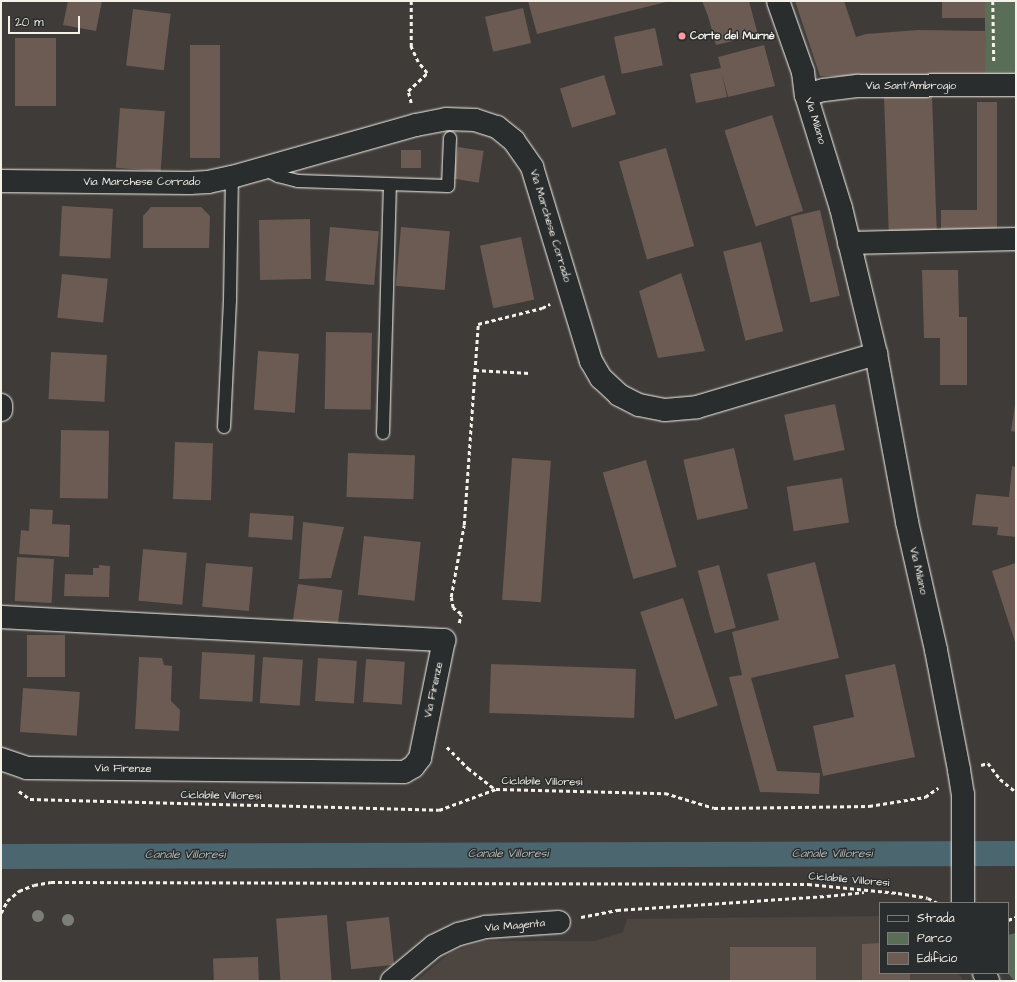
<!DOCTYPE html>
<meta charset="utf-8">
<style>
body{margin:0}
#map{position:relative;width:1017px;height:982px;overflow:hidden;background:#3e3b39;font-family:"Architects Daughter",sans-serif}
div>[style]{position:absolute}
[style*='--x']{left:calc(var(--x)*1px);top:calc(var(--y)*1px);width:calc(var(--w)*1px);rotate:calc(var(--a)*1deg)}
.built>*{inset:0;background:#4c4540}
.green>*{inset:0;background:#5a6d57;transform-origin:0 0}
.canal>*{height:25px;margin:-12.5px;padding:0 12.5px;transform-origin:12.5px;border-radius:12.5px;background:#4c6670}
.building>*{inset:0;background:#6b5b52;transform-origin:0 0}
.path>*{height:2.5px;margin-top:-1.25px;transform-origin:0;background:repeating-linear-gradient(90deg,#f4f1e8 0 4px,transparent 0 7px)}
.roads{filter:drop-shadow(0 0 1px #f4f1e8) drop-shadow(0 0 1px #f4f1e8)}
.service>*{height:12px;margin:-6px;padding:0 6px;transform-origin:6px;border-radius:6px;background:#2a2d2e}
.minor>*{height:22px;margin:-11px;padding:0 11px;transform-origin:11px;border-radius:11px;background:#2a2d2e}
.trees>*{width:12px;height:12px;margin:-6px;border-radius:50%;background:#7c7f76}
.dots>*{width:11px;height:11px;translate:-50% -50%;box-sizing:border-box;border:2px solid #2a2d2e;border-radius:50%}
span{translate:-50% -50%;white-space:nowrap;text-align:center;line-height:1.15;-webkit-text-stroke:3px #2a2d2e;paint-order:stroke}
.poi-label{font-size:11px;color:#f4f1e8;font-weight:700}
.left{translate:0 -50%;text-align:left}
.street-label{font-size:11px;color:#f4f1e8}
.water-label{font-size:12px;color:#b1b9b8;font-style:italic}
.frame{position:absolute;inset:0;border:2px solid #f4f1e8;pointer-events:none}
.legend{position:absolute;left:879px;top:902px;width:130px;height:72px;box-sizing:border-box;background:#2a2d2e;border:1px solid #7b7b78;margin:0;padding:5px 7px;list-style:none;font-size:12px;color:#f4f1e8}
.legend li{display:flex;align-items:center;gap:8px;height:20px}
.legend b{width:20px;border:1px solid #7b7b78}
.scale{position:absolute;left:8px;top:16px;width:72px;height:18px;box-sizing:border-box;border:2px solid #f4f1e8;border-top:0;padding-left:5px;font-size:12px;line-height:14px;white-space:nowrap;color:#f4f1e8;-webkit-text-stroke:3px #2a2d2e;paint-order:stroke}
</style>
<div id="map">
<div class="built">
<div style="clip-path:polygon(879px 916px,880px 973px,958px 973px,964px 981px,416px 981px,451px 952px,483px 941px,595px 941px,623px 932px,627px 919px)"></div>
</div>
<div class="green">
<div style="left:985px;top:1px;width:31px;height:78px"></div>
<div style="clip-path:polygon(1016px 933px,1016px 981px,1014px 981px,1008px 973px,1008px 935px)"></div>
</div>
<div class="canal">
<div style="--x:1;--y:856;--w:1015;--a:-0.17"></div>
</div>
<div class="building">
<div style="clip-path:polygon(68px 1px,102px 1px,96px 31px,63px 25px)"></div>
<div style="clip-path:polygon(528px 1px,666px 1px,666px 2px,537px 34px)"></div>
<div style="clip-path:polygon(702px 1px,749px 1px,758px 35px,716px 45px,708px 16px)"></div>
<div style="clip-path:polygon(795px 1px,844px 1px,856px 37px,866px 34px,918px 30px,986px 31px,985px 79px,820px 76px)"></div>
<div style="left:942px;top:1px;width:43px;height:17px"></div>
<div style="left:523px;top:8px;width:36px;height:39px;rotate:77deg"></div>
<div style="left:133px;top:9px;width:38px;height:57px;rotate:7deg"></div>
<div style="left:655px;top:28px;width:38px;height:42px;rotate:78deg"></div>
<div style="left:15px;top:38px;width:41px;height:68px"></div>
<div style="left:190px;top:45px;width:30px;height:113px"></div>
<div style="clip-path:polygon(764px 45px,775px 86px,728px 97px,722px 74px,727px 97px,696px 103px,690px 74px,721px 68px,718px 57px)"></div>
<div style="left:604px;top:75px;width:41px;height:46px;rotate:73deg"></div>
<div style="left:932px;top:95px;width:140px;height:48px;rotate:88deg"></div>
<div style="clip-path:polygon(977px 102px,997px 102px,997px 231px,941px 230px,941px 210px,977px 210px)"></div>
<div style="left:120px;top:108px;width:45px;height:60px;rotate:4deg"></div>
<div style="left:772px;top:115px;width:101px;height:50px;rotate:72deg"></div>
<div style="left:458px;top:147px;width:26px;height:32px;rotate:9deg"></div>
<div style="left:666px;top:148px;width:102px;height:49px;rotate:74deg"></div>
<div style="left:401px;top:150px;width:20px;height:18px"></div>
<div style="left:62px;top:206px;width:51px;height:50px;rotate:3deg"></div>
<div style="clip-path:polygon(151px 207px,201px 207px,210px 216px,209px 248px,143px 248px,143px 216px)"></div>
<div style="left:820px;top:210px;width:88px;height:30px;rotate:77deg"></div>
<div style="left:310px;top:219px;width:60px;height:51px;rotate:89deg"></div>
<div style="left:330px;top:227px;width:49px;height:54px;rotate:5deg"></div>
<div style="left:401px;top:227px;width:49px;height:59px;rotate:5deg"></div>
<div style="left:521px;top:237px;width:64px;height:42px;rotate:78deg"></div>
<div style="left:761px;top:242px;width:92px;height:39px;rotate:76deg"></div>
<div style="clip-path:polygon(922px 270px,958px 270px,959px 317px,967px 317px,967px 385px,940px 385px,940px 338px,924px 338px)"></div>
<div style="clip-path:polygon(681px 273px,705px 351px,658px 358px,639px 291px)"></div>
<div style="left:62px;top:274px;width:46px;height:44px;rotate:6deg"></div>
<div style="left:326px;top:332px;width:46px;height:77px;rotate:1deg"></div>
<div style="left:258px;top:351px;width:41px;height:59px;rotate:4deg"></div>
<div style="left:51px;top:352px;width:56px;height:47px;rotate:3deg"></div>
<div style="left:835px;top:404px;width:47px;height:52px;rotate:78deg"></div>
<div style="clip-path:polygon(1015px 405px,1016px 405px,1016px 432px,1011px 431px)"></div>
<div style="left:61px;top:430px;width:48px;height:68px;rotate:1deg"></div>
<div style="left:175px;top:442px;width:38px;height:57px;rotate:2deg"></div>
<div style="left:734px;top:448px;width:62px;height:52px;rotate:77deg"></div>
<div style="left:348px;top:453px;width:67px;height:44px;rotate:2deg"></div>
<div style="left:512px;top:458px;width:39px;height:142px;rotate:4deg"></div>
<div style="left:646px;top:460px;width:111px;height:45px;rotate:74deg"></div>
<div style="clip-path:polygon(1012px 466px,1016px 467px,1016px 537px,997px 535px,998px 527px,972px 525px,976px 494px,1009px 497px)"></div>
<div style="left:842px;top:478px;width:45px;height:56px;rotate:81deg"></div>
<div style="clip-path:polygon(30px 509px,53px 510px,52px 524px,70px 525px,69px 557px,19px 554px,21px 530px,29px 531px)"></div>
<div style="left:250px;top:513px;width:44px;height:24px;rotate:4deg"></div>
<div style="clip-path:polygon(303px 522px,344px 527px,331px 578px,299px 579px)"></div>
<div style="left:364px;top:536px;width:57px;height:59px;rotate:6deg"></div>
<div style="left:143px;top:549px;width:44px;height:52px;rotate:5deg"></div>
<div style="left:17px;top:557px;width:37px;height:44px;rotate:3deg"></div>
<div style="clip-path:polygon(815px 562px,839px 658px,751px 678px,777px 771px,820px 773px,819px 794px,760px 792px,729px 677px,742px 675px,732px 632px,779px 620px,767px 574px)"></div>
<div style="left:206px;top:563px;width:47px;height:44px;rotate:5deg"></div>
<div style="clip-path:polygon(1016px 563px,1016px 645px,992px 571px)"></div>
<div style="clip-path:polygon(99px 565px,110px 566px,109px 597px,64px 596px,65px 574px,93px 575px,93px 568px,99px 568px)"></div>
<div style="left:719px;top:565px;width:65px;height:22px;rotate:75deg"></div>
<div style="left:298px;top:584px;width:45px;height:36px;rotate:8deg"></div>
<div style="left:683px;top:598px;width:113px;height:45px;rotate:72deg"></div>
<div style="left:27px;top:635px;width:38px;height:42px"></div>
<div style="left:202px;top:652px;width:53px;height:47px;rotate:3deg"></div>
<div style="clip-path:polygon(139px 657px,162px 658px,164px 665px,172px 666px,171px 701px,180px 710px,179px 731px,135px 729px)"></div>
<div style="left:263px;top:657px;width:40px;height:46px;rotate:4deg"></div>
<div style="left:318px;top:658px;width:39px;height:43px;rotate:4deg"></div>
<div style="left:366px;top:659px;width:39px;height:43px;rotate:4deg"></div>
<div style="left:491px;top:664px;width:145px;height:49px;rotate:2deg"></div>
<div style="clip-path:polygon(895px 664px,915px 757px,823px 776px,813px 726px,854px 717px,845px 675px)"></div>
<div style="left:23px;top:688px;width:57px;height:44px;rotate:4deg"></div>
<div style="left:327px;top:915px;width:66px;height:51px;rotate:86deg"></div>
<div style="left:389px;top:917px;width:48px;height:43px;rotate:84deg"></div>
<div style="clip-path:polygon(880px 943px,880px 973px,910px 973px,910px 981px,862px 981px,862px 944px)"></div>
<div style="left:730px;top:947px;width:86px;height:34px"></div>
<div style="left:258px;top:957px;width:24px;height:45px;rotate:88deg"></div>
</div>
<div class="path">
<div style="--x:993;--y:1;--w:62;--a:89.1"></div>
<div style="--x:411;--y:103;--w:12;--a:-104"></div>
<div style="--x:408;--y:91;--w:26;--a:-43"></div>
<div style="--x:427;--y:73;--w:14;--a:-129"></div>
<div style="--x:418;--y:62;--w:17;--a:-115"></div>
<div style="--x:411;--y:47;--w:46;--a:-90"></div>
<div style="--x:475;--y:370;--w:54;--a:3.2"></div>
<div style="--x:459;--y:623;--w:9;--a:-77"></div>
<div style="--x:461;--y:614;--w:10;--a:-143"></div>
<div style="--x:453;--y:608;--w:11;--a:-100"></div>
<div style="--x:451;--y:597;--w:73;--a:-79.8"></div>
<div style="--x:464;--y:525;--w:201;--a:-86"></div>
<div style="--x:478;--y:324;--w:66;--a:-14"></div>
<div style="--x:542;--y:308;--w:9;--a:-27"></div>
<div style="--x:447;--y:747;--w:30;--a:45"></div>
<div style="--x:468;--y:768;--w:34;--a:38"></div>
<div style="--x:981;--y:765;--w:7;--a:-16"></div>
<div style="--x:988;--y:763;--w:20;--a:53"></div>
<div style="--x:1000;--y:779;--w:21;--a:39"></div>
<div style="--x:19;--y:791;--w:14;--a:36"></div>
<div style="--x:30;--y:799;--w:409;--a:1.5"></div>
<div style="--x:439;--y:810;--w:61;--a:-20.2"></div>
<div style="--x:496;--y:789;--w:169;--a:1.4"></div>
<div style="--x:665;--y:793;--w:51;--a:17"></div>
<div style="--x:714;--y:808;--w:155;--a:-0.7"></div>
<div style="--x:869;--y:806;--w:57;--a:-9.1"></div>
<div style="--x:925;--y:797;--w:16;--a:-35"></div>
<div style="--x:1;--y:913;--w:13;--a:-63"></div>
<div style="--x:7;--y:901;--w:16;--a:-40"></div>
<div style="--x:19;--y:891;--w:16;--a:-22"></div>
<div style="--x:34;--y:885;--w:17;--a:-10"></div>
<div style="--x:51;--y:882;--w:757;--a:0.15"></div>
<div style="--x:808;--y:884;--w:90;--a:5.7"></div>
<div style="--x:898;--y:893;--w:30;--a:9"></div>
<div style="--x:928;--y:898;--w:11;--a:27"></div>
<div style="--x:581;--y:917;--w:37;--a:-11"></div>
<div style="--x:617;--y:910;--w:210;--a:-3.8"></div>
<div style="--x:827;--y:896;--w:37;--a:-6"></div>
<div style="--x:1008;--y:920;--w:9;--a:-21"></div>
</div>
<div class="roads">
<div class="service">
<div style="--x:264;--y:169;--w:16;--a:27"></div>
<div style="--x:278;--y:176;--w:21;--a:14"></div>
<div style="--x:298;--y:181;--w:150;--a:1.9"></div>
<div style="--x:448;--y:186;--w:48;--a:-87.6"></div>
<div style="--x:224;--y:427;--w:126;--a:-87.3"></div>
<div style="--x:230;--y:301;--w:124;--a:-89.1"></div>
<div style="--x:383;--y:433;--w:248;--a:-88.4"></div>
</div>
<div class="minor">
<div style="--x:778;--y:1;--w:75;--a:70.6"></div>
<div style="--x:803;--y:72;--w:23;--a:83"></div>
<div style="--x:806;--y:95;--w:118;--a:72.8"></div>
<div style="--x:841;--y:208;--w:150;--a:76.5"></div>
<div style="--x:876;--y:354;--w:171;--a:79.5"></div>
<div style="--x:907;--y:522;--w:131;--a:77.2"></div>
<div style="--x:936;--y:650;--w:122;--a:79.1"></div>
<div style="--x:959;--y:770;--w:24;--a:81"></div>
<div style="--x:963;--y:794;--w:109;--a:90"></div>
<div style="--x:806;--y:95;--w:19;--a:-16"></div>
<div style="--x:824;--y:90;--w:35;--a:-7"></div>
<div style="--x:859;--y:86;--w:157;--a:-0.4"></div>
<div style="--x:1;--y:181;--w:189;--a:0.6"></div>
<div style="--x:190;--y:183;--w:18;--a:-3"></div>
<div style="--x:208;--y:182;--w:25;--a:-12"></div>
<div style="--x:232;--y:177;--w:191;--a:-15.8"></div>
<div style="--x:416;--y:125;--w:31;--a:-11"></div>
<div style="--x:446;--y:119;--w:29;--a:2"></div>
<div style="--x:475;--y:120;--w:23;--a:18"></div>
<div style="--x:497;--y:127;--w:22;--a:39"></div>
<div style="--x:514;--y:141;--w:32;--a:55"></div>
<div style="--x:532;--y:167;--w:203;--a:73.1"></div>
<div style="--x:591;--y:361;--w:20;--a:60"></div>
<div style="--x:601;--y:378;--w:25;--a:43"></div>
<div style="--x:619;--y:395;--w:22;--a:27"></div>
<div style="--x:639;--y:405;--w:26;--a:11"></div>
<div style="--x:665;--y:410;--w:32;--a:-5"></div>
<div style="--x:697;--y:407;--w:187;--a:-16.5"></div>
<div style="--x:849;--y:243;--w:167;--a:-1.4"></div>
<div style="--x:1;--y:405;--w:5;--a:90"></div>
<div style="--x:1;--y:617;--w:444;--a:3"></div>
<div style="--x:444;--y:640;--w:120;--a:101.5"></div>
<div style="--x:420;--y:758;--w:11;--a:128"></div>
<div style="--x:413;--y:767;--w:10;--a:151"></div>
<div style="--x:404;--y:772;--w:377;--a:-179.4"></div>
<div style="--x:27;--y:768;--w:28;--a:-161"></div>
<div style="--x:984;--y:973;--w:9;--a:63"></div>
<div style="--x:392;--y:981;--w:55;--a:-39.8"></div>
<div style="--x:434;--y:946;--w:28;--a:-26"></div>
<div style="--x:459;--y:934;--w:28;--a:-15"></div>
<div style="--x:486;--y:927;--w:73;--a:-3.9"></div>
</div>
</div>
<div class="trees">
<div style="left:38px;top:916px"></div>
<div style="left:68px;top:920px"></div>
</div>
<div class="dots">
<div style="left:682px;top:36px;background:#ff9aa2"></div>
</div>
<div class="poi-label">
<span class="left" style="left:690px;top:36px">Corte del Murnè</span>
</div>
<div class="street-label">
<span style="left:911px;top:86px">Via Sant'Ambrogio</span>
<span style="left:815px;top:121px;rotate:73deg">Via Milano</span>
<span style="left:142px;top:182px">Via Marchese Corrado</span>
<span style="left:550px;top:226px;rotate:73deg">Via Marchese Corrado</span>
<span style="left:918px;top:571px;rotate:77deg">Via Milano</span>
<span style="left:434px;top:690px;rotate:-78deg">Via Firenze</span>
<span style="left:123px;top:769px;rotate:1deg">Via Firenze</span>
<span style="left:542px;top:782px;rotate:1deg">Ciclabile Villoresi</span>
<span style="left:221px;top:796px;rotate:1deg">Ciclabile Villoresi</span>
<span style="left:849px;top:880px;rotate:5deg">Ciclabile Villoresi</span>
<span style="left:515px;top:926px;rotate:-5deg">Via Magenta</span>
</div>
<div class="water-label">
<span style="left:508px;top:854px">Canale Villoresi</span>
<span style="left:832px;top:854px">Canale Villoresi</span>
<span style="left:185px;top:855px">Canale Villoresi</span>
</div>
<div class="frame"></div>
<ul class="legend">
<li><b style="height:5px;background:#2a2d2e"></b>Strada</li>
<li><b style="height:11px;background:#5a6d57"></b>Parco</li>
<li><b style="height:11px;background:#6b5b52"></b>Edificio</li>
</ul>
<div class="scale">20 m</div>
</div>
